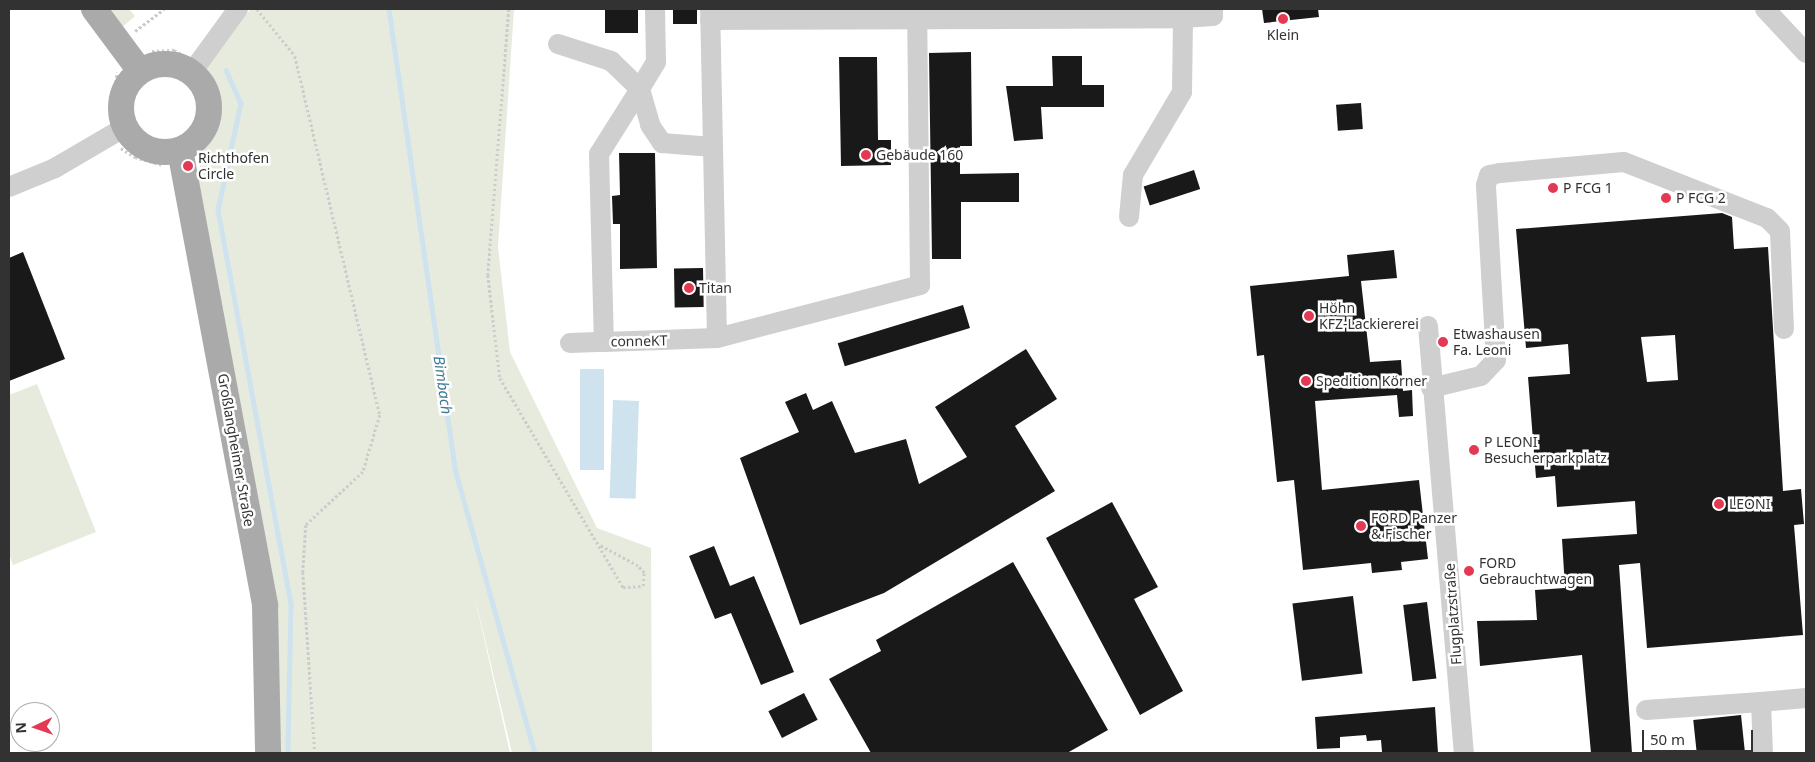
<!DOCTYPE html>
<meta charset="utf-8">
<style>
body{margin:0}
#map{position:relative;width:1815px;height:762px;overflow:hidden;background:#fff;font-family:"Noto Sans",sans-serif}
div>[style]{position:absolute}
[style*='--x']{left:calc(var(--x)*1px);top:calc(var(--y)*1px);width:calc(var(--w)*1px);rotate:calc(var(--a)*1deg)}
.green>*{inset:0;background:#e6ebde}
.water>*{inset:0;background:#cee3ed;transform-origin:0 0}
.stream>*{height:4.5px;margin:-2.25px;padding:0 2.25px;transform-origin:2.25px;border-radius:2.25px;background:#cee3ed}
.building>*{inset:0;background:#191919;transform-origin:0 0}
.path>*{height:2.5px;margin-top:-1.25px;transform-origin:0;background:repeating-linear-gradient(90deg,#ccc 0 2.5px,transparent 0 5px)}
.minor>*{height:20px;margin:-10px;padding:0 10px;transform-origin:10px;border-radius:10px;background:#cfcfcf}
.major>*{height:26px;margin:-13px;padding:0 13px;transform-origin:13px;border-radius:13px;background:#aaa}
.major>.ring{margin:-13px;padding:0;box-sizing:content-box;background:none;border:26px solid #aaa;border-radius:50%}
.dots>*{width:14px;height:14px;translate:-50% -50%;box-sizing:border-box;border:2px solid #fff;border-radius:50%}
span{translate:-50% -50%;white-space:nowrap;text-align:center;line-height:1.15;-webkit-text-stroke:5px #fff;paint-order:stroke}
.poi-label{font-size:14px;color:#323232}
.left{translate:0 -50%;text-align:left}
.street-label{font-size:14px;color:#323232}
.water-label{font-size:15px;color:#3f7a94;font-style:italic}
.frame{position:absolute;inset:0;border:10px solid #323232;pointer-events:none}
.north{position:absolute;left:10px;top:702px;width:50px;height:50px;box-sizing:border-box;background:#fff;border:1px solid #adadad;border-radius:50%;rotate:267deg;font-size:14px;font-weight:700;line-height:20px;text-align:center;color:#323232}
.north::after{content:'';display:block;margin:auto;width:18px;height:22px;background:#e43953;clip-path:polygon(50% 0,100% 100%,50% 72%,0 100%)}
.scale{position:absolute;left:1642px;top:730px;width:111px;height:22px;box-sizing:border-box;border:2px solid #323232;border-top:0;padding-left:6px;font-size:15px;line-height:18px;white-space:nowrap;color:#323232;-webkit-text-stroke:4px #fff;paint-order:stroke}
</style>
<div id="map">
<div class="green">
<div style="clip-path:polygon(92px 9px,129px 9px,135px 16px,113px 35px)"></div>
<div style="clip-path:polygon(251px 9px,514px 9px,498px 247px,510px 352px,597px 528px,651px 548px,652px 753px,512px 753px,472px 585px,510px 753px,274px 753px,196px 209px,202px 146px,218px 108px,198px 66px)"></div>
<div style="clip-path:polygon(37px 384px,96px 532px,13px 565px,9px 554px,9px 395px)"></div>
</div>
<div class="water">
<div style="left:580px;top:369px;width:24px;height:101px"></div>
<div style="left:613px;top:400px;width:26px;height:98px;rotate:2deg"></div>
</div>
<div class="stream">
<div style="--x:389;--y:9;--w:465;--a:81.8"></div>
<div style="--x:455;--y:469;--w:295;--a:74.3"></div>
<div style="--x:226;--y:70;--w:36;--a:66"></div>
<div style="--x:241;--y:103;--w:109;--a:102.1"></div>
<div style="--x:218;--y:210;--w:401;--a:79.5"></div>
<div style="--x:291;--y:604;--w:149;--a:91.2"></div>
</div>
<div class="building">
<div style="left:605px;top:9px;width:33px;height:24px"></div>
<div style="left:673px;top:9px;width:24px;height:15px"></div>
<div style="clip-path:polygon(1262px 9px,1318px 9px,1319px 17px,1264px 23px)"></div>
<div style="clip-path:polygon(971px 52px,972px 146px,960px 146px,960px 174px,1019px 173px,1019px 202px,961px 202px,961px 259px,932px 259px,929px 53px)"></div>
<div style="clip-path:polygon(1052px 56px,1082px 56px,1082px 85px,1104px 85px,1104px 107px,1041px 107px,1043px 139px,1014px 141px,1006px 86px,1053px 86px)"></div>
<div style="clip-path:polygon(839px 57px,877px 57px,878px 140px,891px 140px,891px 165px,841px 166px)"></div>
<div style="left:1361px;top:103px;width:26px;height:25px;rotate:86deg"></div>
<div style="clip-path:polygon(619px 153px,655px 153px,657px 268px,620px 269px,620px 224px,613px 224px,612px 196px,620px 195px)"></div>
<div style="left:1194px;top:170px;width:20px;height:53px;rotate:72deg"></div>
<div style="clip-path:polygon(evenodd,1722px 213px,1732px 217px,1734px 249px,1768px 247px,1783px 491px,1801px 489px,1804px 524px,1794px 525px,1803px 635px,1647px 648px,1640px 563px,1619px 565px,1632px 753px,1591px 753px,1582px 655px,1480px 666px,1477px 621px,1537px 620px,1535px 590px,1565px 588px,1562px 539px,1637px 534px,1635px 501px,1557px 507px,1555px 476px,1536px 478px,1528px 377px,1570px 374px,1568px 344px,1526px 348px,1516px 229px,1722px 213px,1675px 335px,1678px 380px,1647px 382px,1641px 337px,1675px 335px)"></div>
<div style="clip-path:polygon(1394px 250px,1397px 278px,1361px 281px,1370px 362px,1401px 360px,1403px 391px,1412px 390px,1413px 416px,1399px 417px,1397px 395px,1315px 401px,1322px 490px,1419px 480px,1428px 559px,1401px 562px,1402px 570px,1372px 573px,1371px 563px,1303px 570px,1294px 480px,1277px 482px,1264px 355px,1257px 356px,1250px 286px,1349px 276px,1347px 255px)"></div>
<div style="clip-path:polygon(23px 252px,65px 359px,9px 381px,9px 258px)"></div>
<div style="left:703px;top:268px;width:39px;height:29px;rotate:89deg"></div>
<div style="left:963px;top:305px;width:24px;height:131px;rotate:73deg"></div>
<div style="clip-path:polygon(1026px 349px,1057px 399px,1015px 426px,1055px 491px,884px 593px,800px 625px,740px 458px,799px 432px,785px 402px,806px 393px,813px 410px,832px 401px,855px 453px,906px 439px,919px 484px,967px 457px,935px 407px)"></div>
<div style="clip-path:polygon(1112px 502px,1158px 587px,1134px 599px,1183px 691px,1140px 715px,1046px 538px)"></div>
<div style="clip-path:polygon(714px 546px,730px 586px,754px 576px,794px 672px,761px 685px,731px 613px,715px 619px,689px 556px)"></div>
<div style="clip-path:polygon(1013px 562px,1108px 730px,1067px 753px,871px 753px,829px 679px,881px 651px,876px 640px)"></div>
<div style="left:1353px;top:596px;width:78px;height:61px;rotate:83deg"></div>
<div style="left:1427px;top:602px;width:77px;height:24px;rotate:83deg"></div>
<div style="left:804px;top:693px;width:30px;height:40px;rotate:63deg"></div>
<div style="clip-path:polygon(1435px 707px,1438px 753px,1382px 752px,1381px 740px,1367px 741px,1366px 735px,1340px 737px,1340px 748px,1317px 749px,1315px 717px)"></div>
<div style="left:1741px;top:715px;width:38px;height:48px;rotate:84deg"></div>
</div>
<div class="path">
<div style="--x:257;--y:9;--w:60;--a:51"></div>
<div style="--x:295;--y:56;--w:369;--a:76.7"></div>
<div style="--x:380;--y:415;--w:59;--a:106.6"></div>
<div style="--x:363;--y:472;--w:78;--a:137.1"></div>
<div style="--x:306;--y:525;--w:47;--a:93.7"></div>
<div style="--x:303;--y:572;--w:181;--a:86.2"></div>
<div style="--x:509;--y:9;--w:267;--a:94.5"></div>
<div style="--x:488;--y:275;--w:104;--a:83.4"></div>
<div style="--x:500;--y:378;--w:243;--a:59.5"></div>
<div style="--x:623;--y:587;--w:20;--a:-3"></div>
<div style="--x:643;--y:586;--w:13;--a:-86"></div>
<div style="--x:644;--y:573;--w:9;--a:-131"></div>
<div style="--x:638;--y:566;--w:44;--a:-151.7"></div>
<div style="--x:135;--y:31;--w:36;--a:-37"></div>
<div style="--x:152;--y:51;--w:22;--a:-3"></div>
<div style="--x:174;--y:50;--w:10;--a:29"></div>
<div style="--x:110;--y:117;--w:45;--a:-81"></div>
<div style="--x:121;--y:148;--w:17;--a:33"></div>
<div style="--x:135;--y:157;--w:29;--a:16"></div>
</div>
<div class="minor">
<div style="--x:655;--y:9;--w:53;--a:88.9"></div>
<div style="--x:656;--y:62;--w:31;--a:121"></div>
<div style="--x:640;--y:89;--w:37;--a:74"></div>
<div style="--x:650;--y:125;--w:22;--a:56"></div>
<div style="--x:662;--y:143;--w:51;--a:4.5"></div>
<div style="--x:713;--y:147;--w:138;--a:-91.2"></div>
<div style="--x:1765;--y:9;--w:60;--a:47"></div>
<div style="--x:710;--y:20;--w:473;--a:-0.2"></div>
<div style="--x:1183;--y:18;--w:30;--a:-4"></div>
<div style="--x:1213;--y:16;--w:7;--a:-90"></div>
<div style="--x:558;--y:44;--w:56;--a:17.8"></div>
<div style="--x:611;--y:61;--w:40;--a:44"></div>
<div style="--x:640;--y:89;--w:77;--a:122.2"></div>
<div style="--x:599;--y:154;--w:188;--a:88.5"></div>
<div style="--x:604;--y:342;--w:113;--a:-2"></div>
<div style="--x:717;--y:338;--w:191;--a:-91.2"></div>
<div style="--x:192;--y:72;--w:78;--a:-53.9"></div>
<div style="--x:9;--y:187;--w:50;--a:-22.4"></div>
<div style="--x:55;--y:168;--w:81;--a:-30.4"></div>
<div style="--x:1129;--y:217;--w:42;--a:-84.6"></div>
<div style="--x:1133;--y:175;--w:96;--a:-59.4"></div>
<div style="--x:1182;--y:92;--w:74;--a:-89.2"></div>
<div style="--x:1428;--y:326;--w:429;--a:85.2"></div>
<div style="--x:717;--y:338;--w:210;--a:-14.6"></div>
<div style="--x:920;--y:285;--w:268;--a:-90.6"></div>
<div style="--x:570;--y:343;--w:34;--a:-2"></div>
<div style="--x:1431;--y:388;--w:51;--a:-13.5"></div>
<div style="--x:1481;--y:376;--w:22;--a:-47"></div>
<div style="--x:1496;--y:360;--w:175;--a:-93.3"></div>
<div style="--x:1486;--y:185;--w:10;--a:-73"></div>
<div style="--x:1489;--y:175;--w:11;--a:-10"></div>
<div style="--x:1500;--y:173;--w:124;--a:-5.1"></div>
<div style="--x:1624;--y:162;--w:154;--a:21.4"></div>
<div style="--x:1767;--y:218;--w:18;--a:45"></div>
<div style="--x:1780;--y:231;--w:98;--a:87.7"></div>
<div style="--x:1761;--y:702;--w:45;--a:-5.1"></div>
<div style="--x:1646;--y:710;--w:115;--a:-4"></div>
<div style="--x:1761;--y:702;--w:51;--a:87.8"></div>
</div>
<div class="major">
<div style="--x:94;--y:9;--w:77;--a:53.4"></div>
<div class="ring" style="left:121px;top:64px;width:62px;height:62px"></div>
<div style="--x:180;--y:150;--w:464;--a:79.4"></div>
<div style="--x:265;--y:606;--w:147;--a:88.8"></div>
</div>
<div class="dots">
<div style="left:1283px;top:19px;background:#e43953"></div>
<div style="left:866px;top:155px;background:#e43953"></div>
<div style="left:188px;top:166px;background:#e43953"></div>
<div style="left:1553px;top:188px;background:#e43953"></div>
<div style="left:1666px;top:198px;background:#e43953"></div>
<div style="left:689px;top:288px;background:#e43953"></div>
<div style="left:1309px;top:316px;background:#e43953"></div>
<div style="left:1443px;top:342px;background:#e43953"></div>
<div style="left:1306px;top:381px;background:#e43953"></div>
<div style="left:1474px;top:450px;background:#e43953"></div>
<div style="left:1719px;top:504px;background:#e43953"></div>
<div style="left:1361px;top:526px;background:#e43953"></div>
<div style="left:1469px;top:571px;background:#e43953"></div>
</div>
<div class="poi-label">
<span style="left:1283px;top:35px">Klein</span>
<span class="left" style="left:876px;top:155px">Gebäude 160</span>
<span class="left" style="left:198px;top:166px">Richthofen<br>Circle</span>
<span class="left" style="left:1563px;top:188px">P FCG 1</span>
<span class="left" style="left:1676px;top:198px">P FCG 2</span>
<span class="left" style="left:699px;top:288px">Titan</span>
<span class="left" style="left:1319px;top:316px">Höhn<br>KFZ-Lackiererei</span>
<span class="left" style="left:1453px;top:342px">Etwashausen<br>Fa. Leoni</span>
<span class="left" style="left:1316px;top:381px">Spedition Körner</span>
<span class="left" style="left:1484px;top:450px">P LEONI<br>Besucherparkplatz</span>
<span class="left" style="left:1729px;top:504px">LEONI</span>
<span class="left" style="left:1371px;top:526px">FORD Panzer<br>&amp; Fischer</span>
<span class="left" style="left:1479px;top:571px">FORD<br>Gebrauchtwagen</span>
</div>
<div class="street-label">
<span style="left:639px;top:341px;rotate:-1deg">conneKT</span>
<span style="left:236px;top:450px;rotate:80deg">Großlangheimer Straße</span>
<span style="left:1453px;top:614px;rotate:-94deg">Flugplatzstraße</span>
</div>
<div class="water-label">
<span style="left:443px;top:385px;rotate:82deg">Bimbach</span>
</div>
<div class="frame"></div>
<div class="north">N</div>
<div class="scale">50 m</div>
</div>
